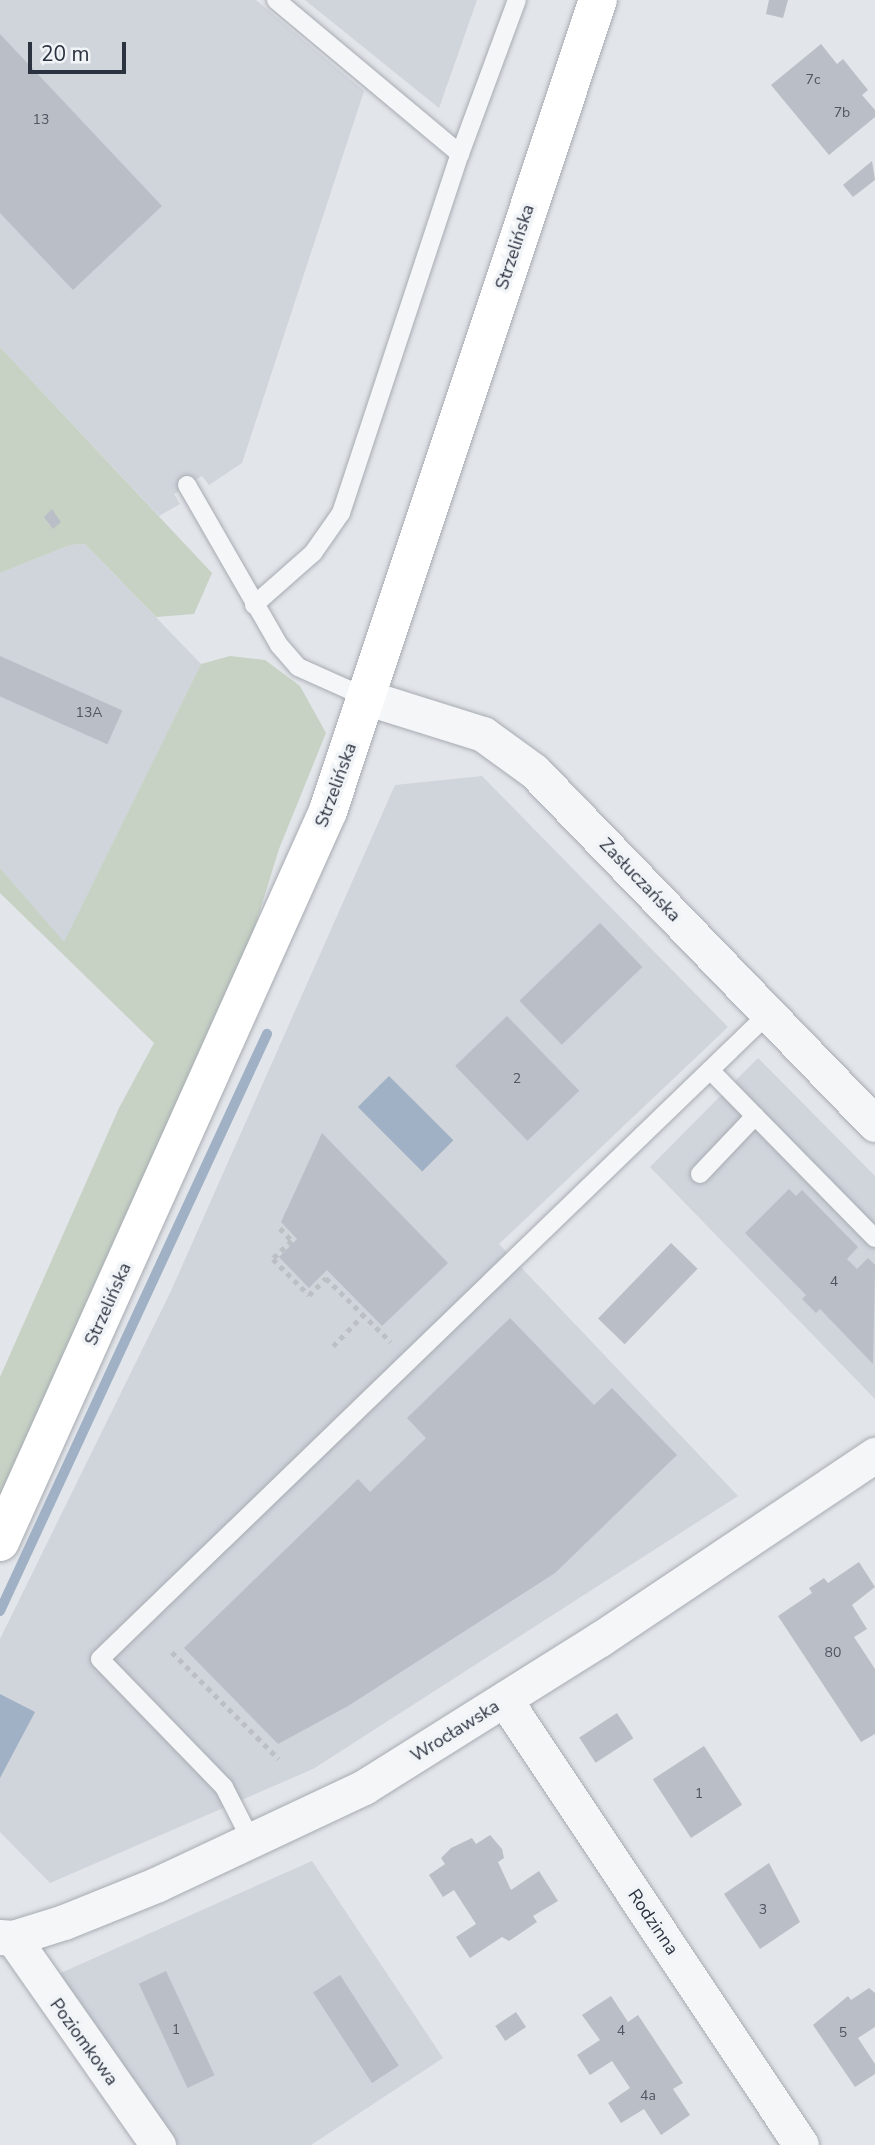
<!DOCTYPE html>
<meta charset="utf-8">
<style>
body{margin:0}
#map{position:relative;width:875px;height:2145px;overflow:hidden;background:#e2e5e9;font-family:"Nunito Sans",sans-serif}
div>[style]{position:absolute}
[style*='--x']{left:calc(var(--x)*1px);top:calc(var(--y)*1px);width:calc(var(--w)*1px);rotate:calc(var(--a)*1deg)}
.built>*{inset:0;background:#d0d4db}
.green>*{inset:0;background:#c7d2c4}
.water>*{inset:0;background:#a0b1c6;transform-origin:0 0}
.stream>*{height:10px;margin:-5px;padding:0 5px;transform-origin:5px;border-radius:5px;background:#a0b1c6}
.building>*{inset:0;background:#babec6;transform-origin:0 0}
.path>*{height:4.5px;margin-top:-2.25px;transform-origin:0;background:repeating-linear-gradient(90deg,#bcbfc4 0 5px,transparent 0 10px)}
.roads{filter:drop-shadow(0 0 2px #a7acb3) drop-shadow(0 0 2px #a7acb3)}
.lane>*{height:18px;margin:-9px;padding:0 9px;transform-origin:9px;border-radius:9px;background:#f4f6f8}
.street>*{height:35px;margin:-17.5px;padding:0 17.5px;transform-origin:17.5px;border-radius:17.5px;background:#f4f6f8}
.secondary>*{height:38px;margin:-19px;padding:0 19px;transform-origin:19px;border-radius:19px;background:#fff}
span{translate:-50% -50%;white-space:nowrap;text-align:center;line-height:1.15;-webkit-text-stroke:7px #f1f4f7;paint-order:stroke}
.number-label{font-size:14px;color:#4f5562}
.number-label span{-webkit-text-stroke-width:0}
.street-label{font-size:18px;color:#2b3240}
.scale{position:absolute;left:28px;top:42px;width:98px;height:32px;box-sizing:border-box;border:4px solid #2b3240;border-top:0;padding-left:9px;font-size:21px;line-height:24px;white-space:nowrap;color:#2b3240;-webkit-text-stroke:5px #f1f4f7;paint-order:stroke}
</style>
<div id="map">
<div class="built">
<div style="clip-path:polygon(0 0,256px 0,364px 91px,242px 463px,209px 485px,202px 476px,174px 494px,180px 504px,159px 516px,0 347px)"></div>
<div style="clip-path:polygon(305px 0,477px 0,439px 108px)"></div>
<div style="clip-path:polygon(85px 544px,201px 664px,64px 943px,0 868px,0 573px,70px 545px)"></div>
<div style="clip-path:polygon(482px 776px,728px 1027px,499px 1244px,738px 1496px,313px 1769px,50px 1883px,0 1832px,0 1639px,171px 1291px,395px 785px)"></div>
<div style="clip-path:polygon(758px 1058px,875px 1176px,875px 1399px,650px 1167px)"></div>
<div style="clip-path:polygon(312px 1861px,443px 2058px,311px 2145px,179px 2145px,54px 1976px)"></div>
</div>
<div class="green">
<div style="clip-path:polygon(0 347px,212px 573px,194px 614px,156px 617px,85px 544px,70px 545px,0 573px)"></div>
<div style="clip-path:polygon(230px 656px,265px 660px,300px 686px,326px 733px,279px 849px,231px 1004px,0 1509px,0 1377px,119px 1108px,154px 1043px,0 893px,0 868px,64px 942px,201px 664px)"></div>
</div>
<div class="water">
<div style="left:389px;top:1076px;width:91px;height:44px;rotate:45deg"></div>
<div style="clip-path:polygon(0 1694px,35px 1712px,0 1778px)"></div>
</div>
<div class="stream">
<div style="--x:0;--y:1611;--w:636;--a:-65.17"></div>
</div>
<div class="building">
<div style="clip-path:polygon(769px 0,788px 0,783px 18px,766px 14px)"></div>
<div style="clip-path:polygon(0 34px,162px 206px,73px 290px,0 213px)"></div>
<div style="clip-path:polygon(821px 44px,837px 64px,843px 59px,868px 90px,862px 95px,875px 110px,875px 117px,829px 155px,771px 85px)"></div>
<div style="clip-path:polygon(872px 161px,875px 180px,853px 197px,843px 185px)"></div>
<div style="clip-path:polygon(52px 509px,61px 522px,53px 529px,44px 517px)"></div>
<div style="left:0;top:656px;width:134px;height:37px;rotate:24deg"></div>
<div style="left:600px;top:923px;width:61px;height:112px;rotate:46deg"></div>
<div style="left:507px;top:1016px;width:104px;height:72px;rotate:46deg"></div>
<div style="clip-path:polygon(322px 1133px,448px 1263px,382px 1326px,327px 1270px,309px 1288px,279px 1257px,297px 1239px,281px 1222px)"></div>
<div style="clip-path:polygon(789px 1189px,796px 1196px,802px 1190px,858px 1247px,847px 1259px,857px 1269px,868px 1258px,875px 1265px,873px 1364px,820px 1309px,816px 1313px,802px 1299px,806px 1295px,745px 1233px)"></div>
<div style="left:671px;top:1243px;width:37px;height:105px;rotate:44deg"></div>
<div style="clip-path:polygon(510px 1318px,594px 1405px,612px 1388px,677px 1455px,555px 1573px,348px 1706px,278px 1744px,184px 1648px,358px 1479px,370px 1492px,426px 1438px,407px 1418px)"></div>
<div style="clip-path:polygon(859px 1562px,875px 1587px,852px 1605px,867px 1629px,854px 1637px,875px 1669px,875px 1734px,861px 1742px,778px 1616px,812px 1593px,809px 1588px,824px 1578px,828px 1583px)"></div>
<div style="left:617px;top:1713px;width:30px;height:45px;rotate:57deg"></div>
<div style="left:704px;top:1746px;width:70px;height:61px;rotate:57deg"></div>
<div style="clip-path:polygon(490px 1835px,502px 1849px,504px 1858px,498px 1862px,511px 1890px,539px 1871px,558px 1901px,533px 1916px,537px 1922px,509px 1941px,502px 1937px,470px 1958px,456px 1937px,476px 1924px,454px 1890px,443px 1897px,429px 1875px,445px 1864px,441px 1858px,451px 1848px,472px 1838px,476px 1844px)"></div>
<div style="clip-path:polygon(769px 1863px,800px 1922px,760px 1949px,724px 1894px)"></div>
<div style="left:166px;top:1971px;width:115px;height:30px;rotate:65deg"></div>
<div style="left:340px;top:1975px;width:108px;height:32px;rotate:57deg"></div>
<div style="clip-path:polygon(869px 1988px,875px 1993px,875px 2027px,858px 2038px,875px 2064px,875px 2074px,855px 2087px,813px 2025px,848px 1996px,851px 2000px)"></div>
<div style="clip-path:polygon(611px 1996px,628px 2022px,638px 2015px,683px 2083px,673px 2089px,690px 2115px,661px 2135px,644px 2109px,621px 2123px,608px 2103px,630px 2088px,612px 2061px,590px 2075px,577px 2055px,600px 2040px,582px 2015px)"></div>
<div style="left:516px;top:2012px;width:18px;height:25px;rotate:56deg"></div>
</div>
<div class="path">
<div style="--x:280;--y:1228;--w:18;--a:47"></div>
<div style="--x:292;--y:1241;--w:26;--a:137"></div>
<div style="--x:273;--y:1259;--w:51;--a:45"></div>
<div style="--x:309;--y:1295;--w:24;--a:-45"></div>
<div style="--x:326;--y:1278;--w:91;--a:44.6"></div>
<div style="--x:333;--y:1346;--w:49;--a:-45.8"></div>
<div style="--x:172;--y:1652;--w:151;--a:45"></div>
</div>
<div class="roads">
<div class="lane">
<div style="--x:276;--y:0;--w:240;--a:39.9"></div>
<div style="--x:187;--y:485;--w:185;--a:60.1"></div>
<div style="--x:279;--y:645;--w:29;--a:49"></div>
<div style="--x:298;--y:667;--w:73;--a:24.1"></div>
<div style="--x:254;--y:605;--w:79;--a:-41.4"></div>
<div style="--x:313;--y:553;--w:49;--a:-55"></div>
<div style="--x:341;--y:513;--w:378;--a:-71.7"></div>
<div style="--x:460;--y:154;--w:164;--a:-69.7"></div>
<div style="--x:710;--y:1070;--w:64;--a:45.6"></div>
<div style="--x:700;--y:1174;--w:80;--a:-46.5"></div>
<div style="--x:755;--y:1116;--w:171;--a:45.5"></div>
<div style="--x:252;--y:1842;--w:62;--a:-117"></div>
<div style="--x:224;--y:1787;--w:178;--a:-134.1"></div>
<div style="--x:100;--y:1659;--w:929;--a:-44"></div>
</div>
<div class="street">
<div style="--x:365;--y:697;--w:124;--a:17.4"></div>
<div style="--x:483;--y:734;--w:63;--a:36"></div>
<div style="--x:534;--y:771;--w:491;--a:46"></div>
<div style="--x:505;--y:1700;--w:534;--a:56.37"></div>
<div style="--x:0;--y:1937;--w:13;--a:4"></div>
<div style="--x:13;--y:1938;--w:53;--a:-17.4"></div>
<div style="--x:64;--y:1922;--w:101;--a:-22"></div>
<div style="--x:158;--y:1884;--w:228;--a:-25.2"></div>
<div style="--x:364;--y:1787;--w:279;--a:-32.1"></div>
<div style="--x:600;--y:1639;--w:331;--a:-33.8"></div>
<div style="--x:13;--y:1938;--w:253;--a:55"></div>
</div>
<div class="secondary">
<div style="--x:0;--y:1542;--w:801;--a:-65.83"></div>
<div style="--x:328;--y:811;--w:855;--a:-71.59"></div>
</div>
</div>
<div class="number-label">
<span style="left:813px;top:80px">7c</span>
<span style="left:842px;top:113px">7b</span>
<span style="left:41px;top:120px">13</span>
<span style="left:89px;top:713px">13A</span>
<span style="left:517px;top:1079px">2</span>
<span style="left:834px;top:1282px">4</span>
<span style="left:833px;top:1653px">80</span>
<span style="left:699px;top:1794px">1</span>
<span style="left:763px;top:1910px">3</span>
<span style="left:176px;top:2030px">1</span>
<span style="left:621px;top:2031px">4</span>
<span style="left:843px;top:2033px">5</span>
<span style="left:648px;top:2096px">4a</span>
</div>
<div class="street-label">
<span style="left:515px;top:247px;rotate:-72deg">Strzelińska</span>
<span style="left:336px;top:785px;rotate:-70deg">Strzelińska</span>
<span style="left:640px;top:880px;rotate:46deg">Zasłuczańska</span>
<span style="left:108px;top:1304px;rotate:-66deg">Strzelińska</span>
<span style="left:455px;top:1731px;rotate:-32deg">Wrocławska</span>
<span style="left:653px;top:1922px;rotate:56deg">Rodzinna</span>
<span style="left:84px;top:2042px;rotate:54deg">Poziomkowa</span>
</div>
<div class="scale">20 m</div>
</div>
